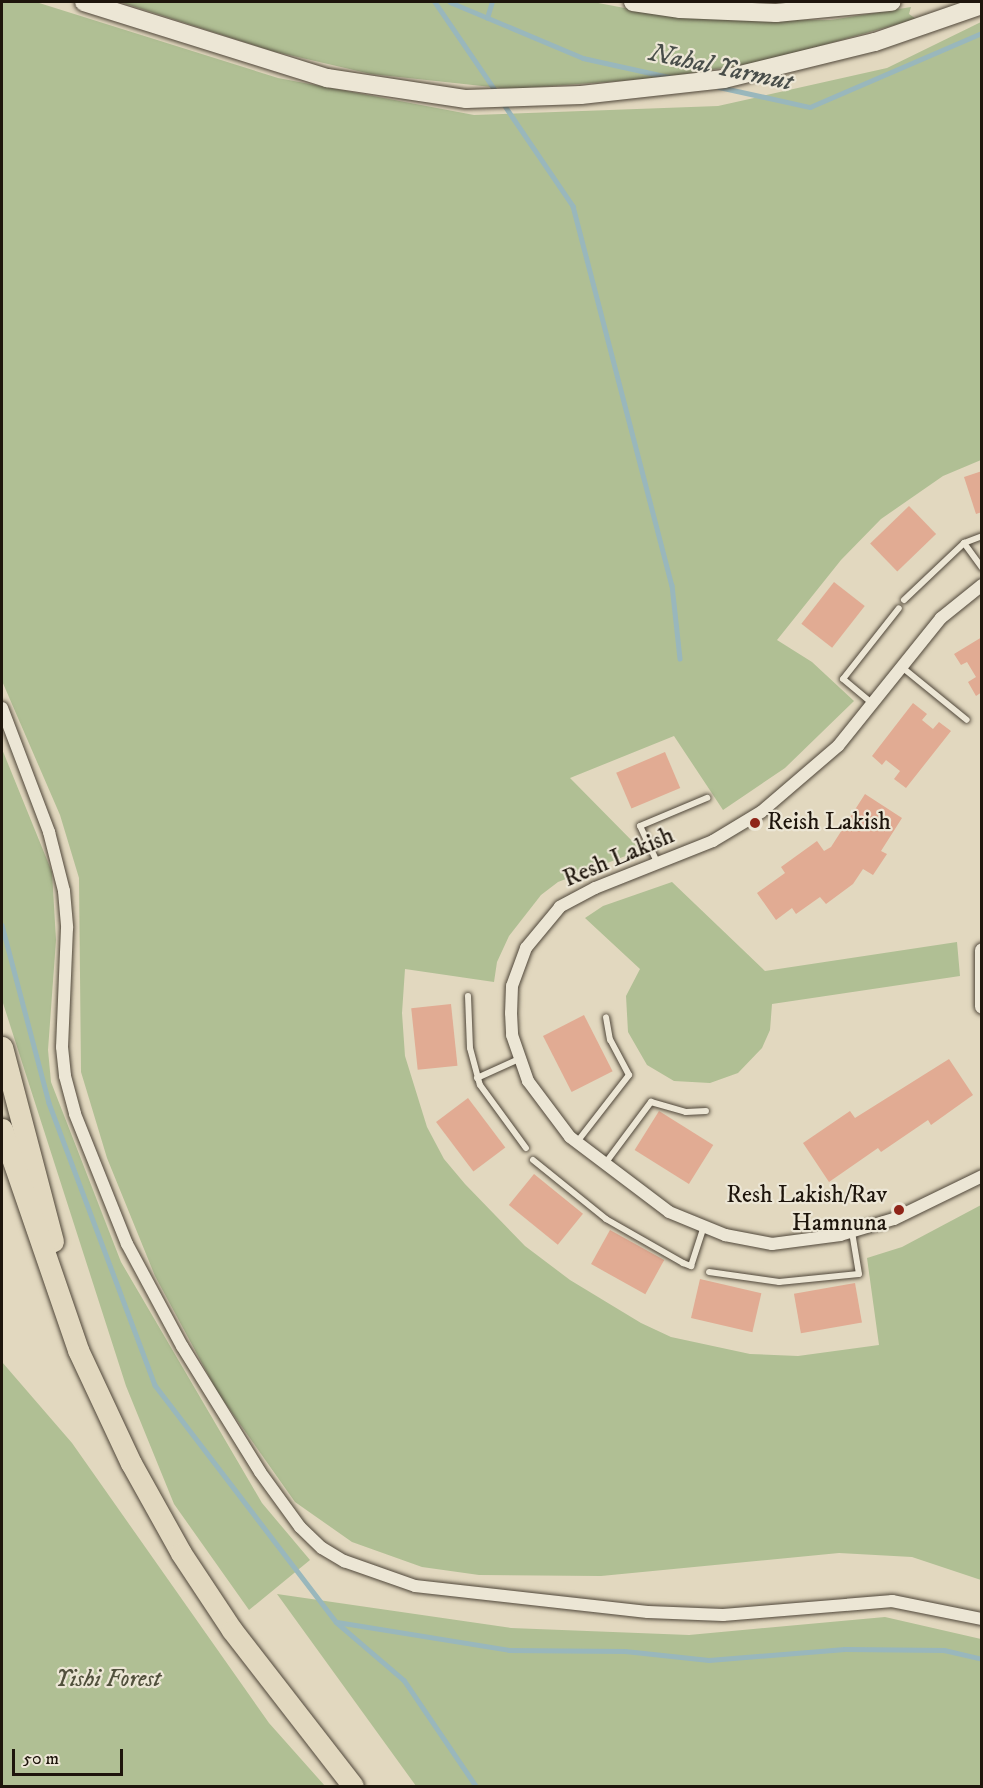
<!DOCTYPE html>
<style>
body{margin:0}
#map{position:relative;width:983px;height:1788px;overflow:hidden;background:#e2d8bf;font-family:"IM FELL DW Pica",serif}
div>[style]{position:absolute}
[style*='--x']{left:calc(var(--x)*1px);top:calc(var(--y)*1px);width:calc(var(--w)*1px);rotate:calc(var(--a)*1deg)}
.green>*{inset:0;background:#b0bf94}
.stream>*{height:4.5px;margin:-2.25px;padding:0 2.25px;transform-origin:2.25px;border-radius:2.25px;background:#99b7bc}
.building>*{inset:0;background:#e1ab93;transform-origin:0 0}
.roads{filter:drop-shadow(0 0 2px #4f4639) drop-shadow(0 0 2px #4f4639)}
.service>*{height:6px;margin:-3px;padding:0 3px;transform-origin:3px;border-radius:3px;background:#ece6d5}
.minor>*{height:12px;margin:-6px;padding:0 6px;transform-origin:6px;border-radius:6px;background:#ece6d5}
.tertiary>*{height:15px;margin:-7.5px;padding:0 7.5px;transform-origin:7.5px;border-radius:7.5px;background:#ece6d5}
.secondary>*{height:18px;margin:-9px;padding:0 9px;transform-origin:9px;border-radius:9px;background:#ece6d5}
.trunk>*{height:21px;margin:-10.5px;padding:0 10.5px;transform-origin:10.5px;border-radius:10.5px;background:#e2d8bf}
.dots>*{width:16px;height:16px;translate:-50% -50%;box-sizing:border-box;border:3px solid #ece6d5;border-radius:50%}
span{translate:-50% -50%;white-space:nowrap;text-align:center;line-height:1.15;-webkit-text-stroke:4.5px #ece6d5;paint-order:stroke}
.poi-label{font-size:24px;color:#1e150c}
.left{translate:0 -50%;text-align:left}
.right{translate:-100% -50%;text-align:right}
.street-label{font-size:24px;color:#1e150c}
.park-label{font-size:24px;color:#51503c;font-style:italic}
.water-label{font-size:26px;color:#494e4a;font-style:italic}
.frame{position:absolute;inset:0;border:3px solid #1e150c;pointer-events:none}
.scale{position:absolute;left:12px;top:1749px;width:111px;height:27px;box-sizing:border-box;border:3px solid #1e150c;border-top:0;padding-left:8px;font-size:18px;line-height:21px;white-space:nowrap;color:#1e150c;-webkit-text-stroke:4px #ece6d5;paint-order:stroke}
</style>
<div id="map">
<div class="green">
<div style="clip-path:polygon(2px 2px,36px 2px,278px 78px,474px 115px,718px 106px,887px 68px,981px 22px,981px 460px,943px 476px,881px 519px,841px 560px,777px 640px,812px 662px,854px 701px,785px 768px,723px 810px,674px 736px,570px 778px,641px 850px,558px 882px,541px 895px,509px 936px,497px 962px,494px 982px,405px 969px,402px 1013px,405px 1056px,427px 1127px,444px 1159px,465px 1184px,525px 1246px,570px 1280px,641px 1323px,671px 1337px,750px 1354px,798px 1356px,879px 1345px,867px 1258px,902px 1247px,981px 1205px,981px 1580px,912px 1557px,839px 1553px,601px 1576px,479px 1575px,422px 1567px,352px 1542px,295px 1502px,218px 1393px,155px 1276px,107px 1158px,81px 1072px,79px 878px,60px 815px,2px 681px)"></div>
<div style="clip-path:polygon(120px 2px,593px 2px,651px 13px,709px 19px,831px 20px,911px 7px,909px 14px,916px 19px,766px 61px,660px 78px,510px 89px,371px 74px,272px 51px)"></div>
<div style="clip-path:polygon(2px 749px,52px 872px,56px 940px,48px 1050px,51px 1082px,121px 1262px,262px 1503px,310px 1560px,249px 1610px,174px 1504px,126px 1386px,2px 1000px)"></div>
<div style="clip-path:polygon(672px 882px,765px 971px,957px 942px,960px 976px,772px 1004px,770px 1030px,762px 1048px,738px 1073px,710px 1083px,674px 1081px,647px 1065px,628px 1032px,626px 996px,640px 969px,585px 918px,603px 906px)"></div>
<div style="clip-path:polygon(2px 1362px,72px 1443px,269px 1723px,325px 1786px,2px 1786px)"></div>
<div style="clip-path:polygon(277px 1594px,511px 1628px,689px 1635px,885px 1617px,981px 1639px,981px 1786px,416px 1786px)"></div>
</div>
<div class="stream">
<div style="--x:435;--y:2;--w:110;--a:55.7"></div>
<div style="--x:450;--y:2;--w:144;--a:22.8"></div>
<div style="--x:583;--y:58;--w:92;--a:12.5"></div>
<div style="--x:487;--y:18;--w:17;--a:-73"></div>
<div style="--x:719;--y:87;--w:93;--a:12.4"></div>
<div style="--x:810;--y:107;--w:187;--a:-23.3"></div>
<div style="--x:503;--y:103;--w:125;--a:55.8"></div>
<div style="--x:573;--y:206;--w:392;--a:75.4"></div>
<div style="--x:672;--y:585;--w:74;--a:83.8"></div>
<div style="--x:2;--y:925;--w:184;--a:75.2"></div>
<div style="--x:49;--y:1103;--w:301;--a:69.4"></div>
<div style="--x:155;--y:1385;--w:298;--a:52.6"></div>
<div style="--x:336;--y:1622;--w:89;--a:40.5"></div>
<div style="--x:404;--y:1680;--w:128;--a:55.8"></div>
<div style="--x:337;--y:1622;--w:174;--a:9.2"></div>
<div style="--x:509;--y:1650;--w:116;--a:0.5"></div>
<div style="--x:625;--y:1651;--w:84;--a:6.1"></div>
<div style="--x:709;--y:1660;--w:136;--a:-4.6"></div>
<div style="--x:845;--y:1649;--w:99;--a:0.6"></div>
<div style="--x:944;--y:1650;--w:39;--a:13"></div>
</div>
<div class="building">
<div style="clip-path:polygon(982px 471px,982px 512px,976px 514px,964px 477px)"></div>
<div style="left:909px;top:506px;width:39px;height:54px;rotate:46deg"></div>
<div style="left:834px;top:582px;width:39px;height:53px;rotate:38deg"></div>
<div style="clip-path:polygon(982px 637px,982px 692px,976px 696px,968px 682px,976px 677px,967px 662px,961px 665px,954px 654px)"></div>
<div style="clip-path:polygon(913px 703px,927px 714px,922px 720px,933px 729px,939px 722px,951px 731px,906px 788px,894px 779px,900px 771px,886px 760px,882px 765px,872px 756px)"></div>
<div style="left:665px;top:752px;width:39px;height:53px;rotate:67deg"></div>
<div style="clip-path:polygon(865px 794px,902px 818px,881px 851px,887px 854px,873px 875px,863px 869px,853px 884px,826px 904px,820px 897px,796px 914px,792px 908px,776px 920px,757px 893px,785px 873px,781px 867px,817px 841px,824px 851px,831px 847px)"></div>
<div style="left:451px;top:1004px;width:62px;height:40px;rotate:84deg"></div>
<div style="left:584px;top:1015px;width:63px;height:46px;rotate:63deg"></div>
<div style="clip-path:polygon(949px 1059px,973px 1095px,931px 1125px,928px 1120px,881px 1152px,878px 1148px,829px 1182px,803px 1143px,850px 1111px,855px 1118px)"></div>
<div style="left:468px;top:1098px;width:62px;height:40px;rotate:53deg"></div>
<div style="left:659px;top:1111px;width:64px;height:46px;rotate:32deg"></div>
<div style="left:534px;top:1174px;width:63px;height:40px;rotate:39deg"></div>
<div style="left:610px;top:1230px;width:62px;height:39px;rotate:29deg"></div>
<div style="left:700px;top:1279px;width:63px;height:40px;rotate:13deg"></div>
<div style="left:855px;top:1283px;width:40px;height:62px;rotate:80deg"></div>
</div>
<div class="roads">
<div class="service">
<div style="--x:964;--y:543;--w:31;--a:54"></div>
<div style="--x:904;--y:600;--w:83;--a:-43.5"></div>
<div style="--x:964;--y:543;--w:19;--a:-21"></div>
<div style="--x:903;--y:668;--w:82;--a:39.1"></div>
<div style="--x:873;--y:704;--w:39;--a:-140"></div>
<div style="--x:843;--y:679;--w:90;--a:-51.7"></div>
<div style="--x:658;--y:864;--w:42;--a:-115.3"></div>
<div style="--x:640;--y:826;--w:73;--a:-22.7"></div>
<div style="--x:468;--y:996;--w:52;--a:87.8"></div>
<div style="--x:470;--y:1048;--w:38;--a:75"></div>
<div style="--x:480;--y:1085;--w:78;--a:53.9"></div>
<div style="--x:477;--y:1078;--w:46;--a:-24.3"></div>
<div style="--x:577;--y:1142;--w:85;--a:-52.2"></div>
<div style="--x:629;--y:1075;--w:40;--a:-118"></div>
<div style="--x:610;--y:1040;--w:23;--a:-100"></div>
<div style="--x:533;--y:1160;--w:94;--a:38.9"></div>
<div style="--x:606;--y:1219;--w:89;--a:29.7"></div>
<div style="--x:683;--y:1263;--w:9;--a:21"></div>
<div style="--x:691;--y:1266;--w:40;--a:-72"></div>
<div style="--x:604;--y:1165;--w:79;--a:-53.3"></div>
<div style="--x:651;--y:1102;--w:36;--a:16"></div>
<div style="--x:686;--y:1112;--w:20;--a:-3"></div>
<div style="--x:709;--y:1272;--w:71;--a:8.1"></div>
<div style="--x:779;--y:1282;--w:80;--a:-5.7"></div>
<div style="--x:859;--y:1274;--w:43;--a:-99.5"></div>
</div>
<div class="minor">
<div style="--x:982;--y:585;--w:53;--a:141.2"></div>
<div style="--x:941;--y:618;--w:164;--a:128.8"></div>
<div style="--x:838;--y:746;--w:101;--a:139.4"></div>
<div style="--x:761;--y:812;--w:56;--a:148.9"></div>
<div style="--x:713;--y:841;--w:127;--a:158.3"></div>
<div style="--x:595;--y:888;--w:40;--a:152"></div>
<div style="--x:560;--y:907;--w:53;--a:129.7"></div>
<div style="--x:526;--y:948;--w:40;--a:110.2"></div>
<div style="--x:512;--y:986;--w:27;--a:92"></div>
<div style="--x:511;--y:1013;--w:22;--a:87"></div>
<div style="--x:512;--y:1035;--w:49;--a:70.8"></div>
<div style="--x:528;--y:1081;--w:70;--a:53.1"></div>
<div style="--x:570;--y:1137;--w:124;--a:37.1"></div>
<div style="--x:669;--y:1212;--w:61;--a:22.3"></div>
<div style="--x:725;--y:1235;--w:48;--a:10.8"></div>
<div style="--x:772;--y:1244;--w:69;--a:-7.5"></div>
<div style="--x:840;--y:1235;--w:56;--a:-16.5"></div>
<div style="--x:894;--y:1219;--w:98;--a:-26"></div>
<div style="--x:2;--y:708;--w:133;--a:69.2"></div>
<div style="--x:49;--y:832;--w:61;--a:75.7"></div>
<div style="--x:64;--y:891;--w:37;--a:85"></div>
<div style="--x:67;--y:928;--w:119;--a:92.4"></div>
<div style="--x:62;--y:1047;--w:29;--a:84"></div>
<div style="--x:65;--y:1076;--w:39;--a:75"></div>
<div style="--x:75;--y:1114;--w:140;--a:68.2"></div>
<div style="--x:127;--y:1244;--w:116;--a:61.7"></div>
<div style="--x:182;--y:1346;--w:148;--a:58.2"></div>
<div style="--x:260;--y:1472;--w:68;--a:54"></div>
<div style="--x:300;--y:1527;--w:30;--a:44"></div>
<div style="--x:322;--y:1548;--w:26;--a:31"></div>
<div style="--x:344;--y:1561;--w:75;--a:19.4"></div>
<div style="--x:415;--y:1586;--w:234;--a:6.4"></div>
<div style="--x:648;--y:1612;--w:75;--a:2.3"></div>
<div style="--x:723;--y:1615;--w:170;--a:-4.7"></div>
<div style="--x:892;--y:1601;--w:92;--a:11.3"></div>
</div>
<div class="tertiary">
<div style="--x:982;--y:950;--w:56;--a:90"></div>
</div>
<div class="secondary">
<div style="--x:84;--y:2;--w:255;--a:17.4"></div>
<div style="--x:327;--y:78;--w:141;--a:8.6"></div>
<div style="--x:466;--y:99;--w:115;--a:-2"></div>
<div style="--x:581;--y:95;--w:144;--a:-6.4"></div>
<div style="--x:724;--y:79;--w:155;--a:-13.8"></div>
<div style="--x:875;--y:42;--w:113;--a:-19.1"></div>
<div style="--x:633;--y:2;--w:48;--a:8.5"></div>
<div style="--x:680;--y:9;--w:96;--a:2.4"></div>
<div style="--x:776;--y:13;--w:116;--a:-5.5"></div>
</div>
<div class="trunk">
<div style="--x:2;--y:1047;--w:201;--a:75.3"></div>
<div style="--x:2;--y:1129;--w:234;--a:71"></div>
<div style="--x:78;--y:1350;--w:125;--a:64.9"></div>
<div style="--x:131;--y:1463;--w:103;--a:60.9"></div>
<div style="--x:181;--y:1553;--w:92;--a:56.5"></div>
<div style="--x:232;--y:1630;--w:197;--a:52.2"></div>
</div>
</div>
<div class="dots">
<div style="left:755px;top:823px;background:#8f2418"></div>
<div style="left:899px;top:1210px;background:#8f2418"></div>
</div>
<div class="poi-label">
<span class="left" style="left:767px;top:823px">Reish Lakish</span>
<span class="right" style="left:887px;top:1210px">Resh Lakish/Rav<br>Hamnuna</span>
</div>
<div class="street-label">
<span style="left:619px;top:858px;rotate:-23deg">Resh Lakish</span>
</div>
<div class="park-label">
<span style="left:108px;top:1680px">Yishi Forest</span>
</div>
<div class="water-label">
<span style="left:721px;top:68px;rotate:12deg">Nahal Yarmut</span>
</div>
<div class="frame"></div>
<div class="scale">50 m</div>
</div>
